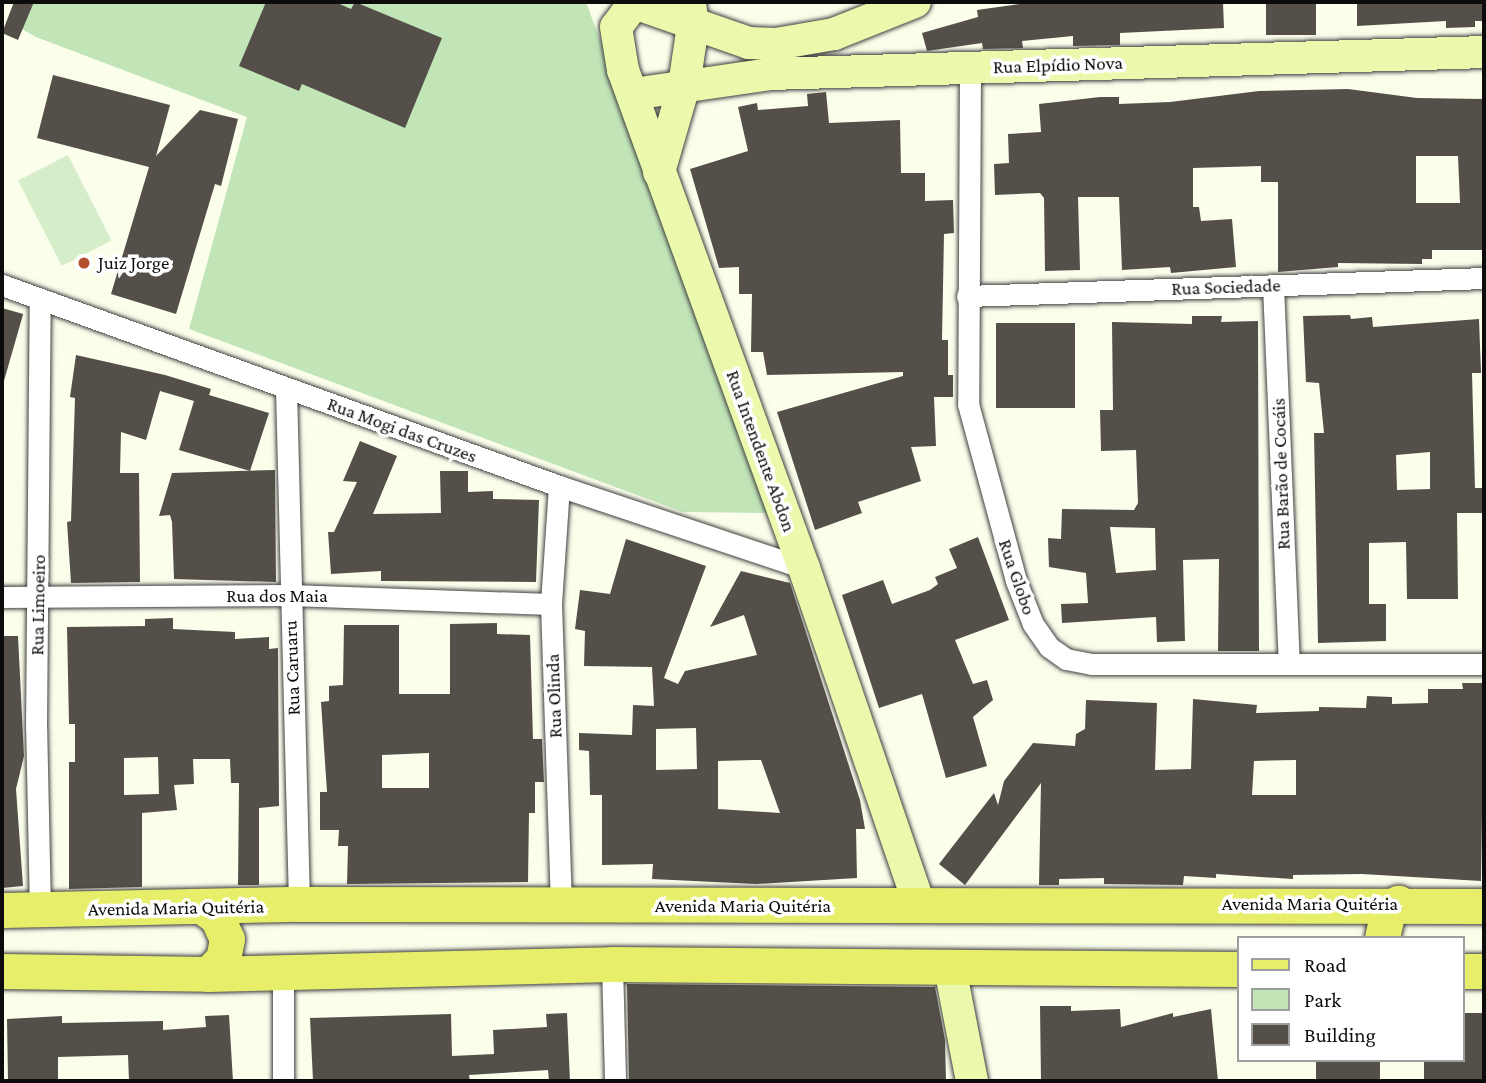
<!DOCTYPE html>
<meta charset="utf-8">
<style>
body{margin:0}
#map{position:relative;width:1486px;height:1083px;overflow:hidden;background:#fcfeec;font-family:"Crimson Pro",serif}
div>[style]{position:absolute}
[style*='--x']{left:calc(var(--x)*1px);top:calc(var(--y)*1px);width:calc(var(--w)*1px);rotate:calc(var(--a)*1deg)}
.green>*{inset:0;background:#c2e5b8}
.pitch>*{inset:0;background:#d6edc9;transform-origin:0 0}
.building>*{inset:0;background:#545049;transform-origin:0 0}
.roads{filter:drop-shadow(0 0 2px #3f3f3f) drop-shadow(0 0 2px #3f3f3f)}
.street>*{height:21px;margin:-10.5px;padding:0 10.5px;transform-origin:10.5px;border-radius:10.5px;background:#fff}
.secondary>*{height:32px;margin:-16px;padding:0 16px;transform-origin:16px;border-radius:16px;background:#eaf9ab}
.primary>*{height:35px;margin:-17.5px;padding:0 17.5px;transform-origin:17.5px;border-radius:17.5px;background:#e7ef6a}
.dots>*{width:19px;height:19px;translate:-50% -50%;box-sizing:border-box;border:4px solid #fff;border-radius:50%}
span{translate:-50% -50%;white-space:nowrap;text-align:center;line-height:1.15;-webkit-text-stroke:7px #fff;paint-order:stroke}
.street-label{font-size:19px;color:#0c0c0c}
.poi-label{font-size:19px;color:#0c0c0c}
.left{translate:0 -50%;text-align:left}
.frame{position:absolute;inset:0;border:4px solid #0c0c0c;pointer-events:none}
.legend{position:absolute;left:1237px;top:936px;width:228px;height:126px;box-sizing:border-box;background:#fff;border:2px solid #9e9e9e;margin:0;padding:9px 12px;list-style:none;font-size:21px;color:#0c0c0c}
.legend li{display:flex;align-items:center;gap:14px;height:35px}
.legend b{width:35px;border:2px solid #9e9e9e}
</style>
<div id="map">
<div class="green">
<div style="clip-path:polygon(17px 2px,586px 2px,774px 513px,683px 512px,189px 329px,247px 117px,36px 37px,10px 22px)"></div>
</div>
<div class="pitch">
<div style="left:68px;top:155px;width:96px;height:56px;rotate:63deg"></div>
</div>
<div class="building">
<div style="clip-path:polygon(14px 2px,34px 2px,18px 40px,2px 33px)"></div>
<div style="clip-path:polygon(266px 2px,335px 2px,351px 9px,355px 2px,442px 38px,405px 128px,302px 84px,299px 91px,239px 66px)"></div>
<div style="clip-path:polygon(1033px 2px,1223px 2px,1224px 28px,1120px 33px,1120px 45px,1073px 46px,1073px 36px,1022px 41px,1023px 48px,983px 49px,982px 43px,927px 51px,922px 33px,978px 17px,977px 10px)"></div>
<div style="left:1266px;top:2px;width:50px;height:33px"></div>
<div style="clip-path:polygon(1357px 2px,1484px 2px,1484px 21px,1475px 21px,1475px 27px,1446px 28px,1446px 21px,1357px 26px)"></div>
<div style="clip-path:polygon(53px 75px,170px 105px,156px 156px,200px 110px,238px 119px,221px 186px,215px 184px,176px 314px,111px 294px,149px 167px,37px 138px)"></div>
<div style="clip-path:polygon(evenodd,1348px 89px,1417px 98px,1484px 99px,1484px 250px,1432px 250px,1432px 259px,1422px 259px,1422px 264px,1338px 263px,1338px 267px,1278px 272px,1278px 182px,1261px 182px,1261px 166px,1193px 168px,1193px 207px,1199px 207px,1201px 221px,1232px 219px,1236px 267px,1171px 273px,1170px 267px,1122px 270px,1119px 197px,1078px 197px,1080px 270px,1045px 271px,1044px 198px,1040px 193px,995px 195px,994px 164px,1009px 163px,1008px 134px,1041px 132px,1039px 104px,1100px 97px,1119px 97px,1119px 104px,1170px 102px,1259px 91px,1348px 89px,1416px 156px,1458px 156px,1460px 203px,1416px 203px,1416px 156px)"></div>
<div style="clip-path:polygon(826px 92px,829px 123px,900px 120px,901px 173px,925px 173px,925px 201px,953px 200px,954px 233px,944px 234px,942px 340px,948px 340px,948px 375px,953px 375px,953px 397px,934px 397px,936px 446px,911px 447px,921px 481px,858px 502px,862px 513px,815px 530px,777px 412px,903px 376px,903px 372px,767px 375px,763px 352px,751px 352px,752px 294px,739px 294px,739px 267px,719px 268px,690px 169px,748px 151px,738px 107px,757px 103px,758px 110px,808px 106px,807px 94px)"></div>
<div style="left:2px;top:308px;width:22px;height:219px;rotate:16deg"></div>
<div style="clip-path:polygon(evenodd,1350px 315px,1351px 319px,1372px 317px,1373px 327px,1479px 319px,1481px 373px,1472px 373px,1475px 488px,1484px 488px,1484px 513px,1457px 513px,1458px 599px,1407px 599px,1406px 542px,1369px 543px,1369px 604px,1386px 604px,1386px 641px,1318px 643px,1314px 433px,1324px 433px,1319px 383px,1306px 382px,1303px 316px,1350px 315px,1430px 452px,1430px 489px,1397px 490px,1396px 455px,1430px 452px)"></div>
<div style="clip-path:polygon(evenodd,1192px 316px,1222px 316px,1221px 322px,1258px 321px,1259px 651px,1218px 651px,1219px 559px,1183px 560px,1185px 641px,1157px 642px,1156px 617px,1062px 623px,1061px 604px,1088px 603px,1086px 573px,1049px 567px,1048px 538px,1061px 539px,1062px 509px,1134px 510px,1138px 503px,1136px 450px,1101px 451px,1100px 410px,1113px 410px,1112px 322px,1192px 324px,1192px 316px,1110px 527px,1155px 528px,1156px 570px,1116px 573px,1110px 527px)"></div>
<div style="left:996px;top:323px;width:79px;height:85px"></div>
<div style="clip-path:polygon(76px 355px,165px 375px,211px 389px,209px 395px,269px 413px,250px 471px,179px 450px,194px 401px,160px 391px,146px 440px,121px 432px,120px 473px,139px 473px,140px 582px,71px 583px,67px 522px,71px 521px,75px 398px,70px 397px)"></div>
<div style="clip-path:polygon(360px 441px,397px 456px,373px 514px,441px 513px,440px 471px,468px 471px,468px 492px,493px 491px,493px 499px,539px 500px,536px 582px,381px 581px,381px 571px,331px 574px,328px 532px,334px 532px,357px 482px,343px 481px)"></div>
<div style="clip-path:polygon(275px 470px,276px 582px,174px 579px,172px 522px,170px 515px,159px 516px,172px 473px)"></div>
<div style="clip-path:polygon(978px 537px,1009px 620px,955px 640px,973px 684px,987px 680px,993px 700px,973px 717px,987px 766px,946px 778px,922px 694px,879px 708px,842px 595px,883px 580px,892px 604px,930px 590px,938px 584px,935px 577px,957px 568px,949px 549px)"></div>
<div style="clip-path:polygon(evenodd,626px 539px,706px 566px,664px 678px,678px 684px,685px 671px,757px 655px,744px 615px,710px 627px,741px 571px,790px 583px,860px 800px,865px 829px,856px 829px,857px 878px,756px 884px,652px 879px,653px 864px,602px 865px,602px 795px,590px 795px,589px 751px,579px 750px,579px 733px,632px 735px,633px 705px,654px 706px,652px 667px,584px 666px,585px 631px,575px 629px,580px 590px,610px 594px,626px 539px,696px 728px,697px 769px,656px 770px,656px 729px,696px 728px,626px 539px,753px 760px,761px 760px,780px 813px,718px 809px,718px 761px,753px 760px)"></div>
<div style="clip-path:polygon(evenodd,173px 618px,173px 629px,235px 632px,235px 639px,269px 637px,269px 649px,278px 648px,279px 806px,259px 808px,259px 885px,238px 885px,239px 783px,231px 783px,230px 759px,193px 759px,194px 784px,174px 785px,177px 810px,142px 813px,142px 887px,69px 889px,69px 762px,75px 762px,75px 724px,69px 724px,67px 627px,145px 626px,145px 619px,173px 618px,158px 757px,159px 794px,124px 795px,124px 758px,158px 757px)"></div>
<div style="clip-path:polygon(evenodd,497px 623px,497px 634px,530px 635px,533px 739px,542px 739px,544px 782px,535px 782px,535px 813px,529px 813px,528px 882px,347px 884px,348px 846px,338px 846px,339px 830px,320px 830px,320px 792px,327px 792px,321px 702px,329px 701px,329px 686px,343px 685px,344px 625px,399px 625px,399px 694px,450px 694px,450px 624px,497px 623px,429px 753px,429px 788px,382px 788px,382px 755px,429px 753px)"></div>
<div style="clip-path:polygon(2px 636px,18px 636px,24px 756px,16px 789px,23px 886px,2px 888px)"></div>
<div style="clip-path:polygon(evenodd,1462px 683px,1484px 683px,1481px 881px,1362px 874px,1293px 875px,1293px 879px,1216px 874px,1216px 878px,1184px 876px,1183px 885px,1104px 884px,1104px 878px,1059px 879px,1059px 885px,1039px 885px,1041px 783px,965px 885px,939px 864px,994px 793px,998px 805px,1004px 781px,1033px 743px,1075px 746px,1076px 734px,1085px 729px,1086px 700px,1157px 703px,1155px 770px,1191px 769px,1193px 699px,1257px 705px,1256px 713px,1319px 711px,1319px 707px,1366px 708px,1367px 696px,1392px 697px,1392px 704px,1428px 703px,1428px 689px,1463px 689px,1462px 683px,1296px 760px,1296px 795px,1252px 795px,1254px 761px,1296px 760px)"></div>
<div style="clip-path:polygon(627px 984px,935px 987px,945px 1040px,946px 1081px,629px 1081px)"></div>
<div style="clip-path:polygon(1040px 1006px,1071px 1006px,1071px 1011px,1120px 1009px,1121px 1027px,1173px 1013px,1173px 1017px,1211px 1009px,1218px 1081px,1041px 1081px)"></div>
<div style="clip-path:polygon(567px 1013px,570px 1081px,549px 1081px,548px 1070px,469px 1075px,470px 1081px,313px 1081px,310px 1018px,451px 1014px,452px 1056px,494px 1054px,493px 1030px,547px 1027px,546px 1014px)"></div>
<div style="clip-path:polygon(1463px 1013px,1483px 1013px,1482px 1081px,1424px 1081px,1424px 1060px,1463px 1060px)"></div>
<div style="clip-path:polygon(229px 1015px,233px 1081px,129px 1081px,128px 1055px,58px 1057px,58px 1081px,8px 1081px,7px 1019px,62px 1016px,62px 1023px,163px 1021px,163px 1030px,206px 1027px,205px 1016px)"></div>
<div style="left:1316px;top:1060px;width:64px;height:21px"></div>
</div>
<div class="roads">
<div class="street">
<div style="--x:970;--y:68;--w:336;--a:90.3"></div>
<div style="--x:968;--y:404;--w:183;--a:74.8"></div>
<div style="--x:1016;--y:581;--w:46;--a:68.4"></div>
<div style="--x:1033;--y:624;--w:28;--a:55"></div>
<div style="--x:1049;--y:647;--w:21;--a:35"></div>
<div style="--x:1066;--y:659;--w:25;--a:11"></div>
<div style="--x:1091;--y:664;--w:393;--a:0"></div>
<div style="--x:2;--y:285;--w:592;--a:19.84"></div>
<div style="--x:559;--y:486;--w:258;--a:18.5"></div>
<div style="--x:1273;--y:285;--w:378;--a:87.6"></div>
<div style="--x:967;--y:296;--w:517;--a:-1.99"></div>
<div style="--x:286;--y:389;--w:515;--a:88.55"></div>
<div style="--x:559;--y:486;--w:118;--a:93.9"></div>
<div style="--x:551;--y:604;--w:301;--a:88.1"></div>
<div style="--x:2;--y:597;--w:288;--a:-0.4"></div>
<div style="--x:290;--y:595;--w:261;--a:2"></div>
<div style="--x:40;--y:911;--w:184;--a:-91.2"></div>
<div style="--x:36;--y:727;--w:428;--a:-89.5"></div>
<div style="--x:612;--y:964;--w:117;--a:88.5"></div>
<div style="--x:283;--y:972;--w:109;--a:90"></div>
</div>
<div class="secondary">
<div style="--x:635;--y:2;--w:31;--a:127"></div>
<div style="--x:616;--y:27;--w:44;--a:80.8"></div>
<div style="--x:623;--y:70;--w:530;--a:70.03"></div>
<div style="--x:804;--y:568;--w:357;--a:71.1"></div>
<div style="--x:634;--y:3;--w:122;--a:19.2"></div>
<div style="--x:749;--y:43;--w:27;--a:2"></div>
<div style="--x:776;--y:44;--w:59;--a:-9.8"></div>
<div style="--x:834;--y:34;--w:87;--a:-21.6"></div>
<div style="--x:633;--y:94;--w:138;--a:-8.3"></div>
<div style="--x:770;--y:74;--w:714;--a:-1.76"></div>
<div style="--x:659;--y:172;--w:90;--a:-73.8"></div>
<div style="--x:684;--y:86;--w:62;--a:-81.6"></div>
<div style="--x:693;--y:25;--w:22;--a:-98"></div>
<div style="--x:950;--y:968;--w:115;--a:79"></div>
</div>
<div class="primary">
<div style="--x:204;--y:908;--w:16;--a:35"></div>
<div style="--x:217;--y:917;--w:24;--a:66"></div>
<div style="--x:227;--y:939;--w:20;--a:101"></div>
<div style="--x:223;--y:959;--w:21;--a:135"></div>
<div style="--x:2;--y:910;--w:297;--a:-1.2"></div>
<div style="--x:299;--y:904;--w:1185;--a:0.1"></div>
<div style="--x:1382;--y:938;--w:25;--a:-78"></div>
<div style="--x:1387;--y:914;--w:16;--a:-45"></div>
<div style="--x:2;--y:971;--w:206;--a:0.8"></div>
<div style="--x:208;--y:974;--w:404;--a:-1.4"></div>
<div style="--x:612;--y:964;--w:627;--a:0.46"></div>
<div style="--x:1463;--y:971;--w:21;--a:0"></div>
</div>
</div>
<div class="dots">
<div style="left:84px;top:263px;background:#b2502e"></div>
</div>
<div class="street-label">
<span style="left:1058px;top:65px;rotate:-2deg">Rua Elpídio Nova</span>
<span style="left:1226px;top:287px;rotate:-2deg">Rua Sociedade</span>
<span style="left:402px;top:430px;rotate:20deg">Rua Mogi das Cruzes</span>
<span style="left:761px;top:451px;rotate:70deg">Rua Intendente Abdon</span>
<span style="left:1281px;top:474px;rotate:-92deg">Rua Barão de Cocáis</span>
<span style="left:1017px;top:577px;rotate:71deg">Rua Globo</span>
<span style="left:277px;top:596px">Rua dos Maia</span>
<span style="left:38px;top:605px;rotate:-89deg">Rua Limoeiro</span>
<span style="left:292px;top:668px;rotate:-92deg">Rua Caruaru</span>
<span style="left:554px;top:696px;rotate:-92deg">Rua Olinda</span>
<span style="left:1310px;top:904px">Avenida Maria Quitéria</span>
<span style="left:743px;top:906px">Avenida Maria Quitéria</span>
<span style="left:176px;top:908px;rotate:-1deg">Avenida Maria Quitéria</span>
</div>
<div class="poi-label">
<span class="left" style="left:98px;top:263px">Juiz Jorge</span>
</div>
<div class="frame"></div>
<ul class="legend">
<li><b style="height:9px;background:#e7ef6a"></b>Road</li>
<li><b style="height:19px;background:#c2e5b8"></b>Park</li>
<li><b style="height:19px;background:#545049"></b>Building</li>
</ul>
</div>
